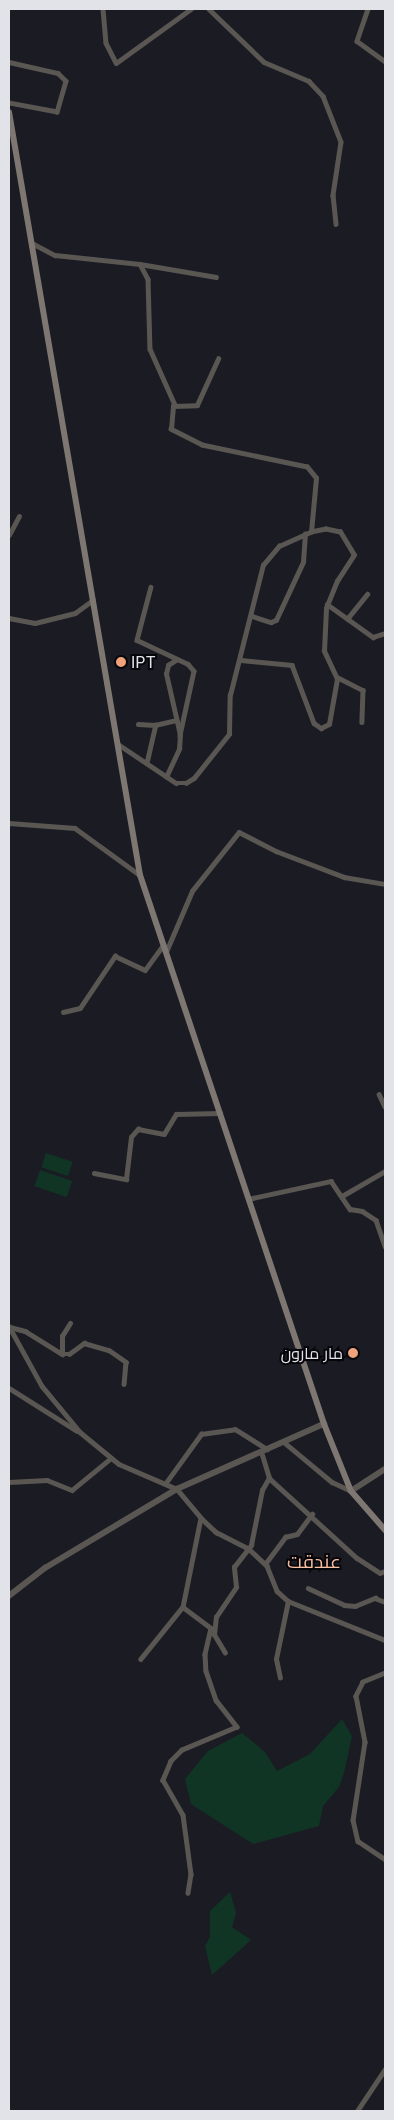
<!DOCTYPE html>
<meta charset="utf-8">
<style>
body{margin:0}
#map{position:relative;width:394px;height:2120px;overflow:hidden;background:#1b1b24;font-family:Inter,Cairo,sans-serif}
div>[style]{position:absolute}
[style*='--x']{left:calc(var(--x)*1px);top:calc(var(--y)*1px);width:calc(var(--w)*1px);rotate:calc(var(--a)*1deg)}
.green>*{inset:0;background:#103525;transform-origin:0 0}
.minor>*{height:4.5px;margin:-2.25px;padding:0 2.25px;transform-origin:2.25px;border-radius:2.25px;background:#5a5652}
.tertiary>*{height:5.5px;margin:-2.75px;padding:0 2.75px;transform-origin:2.75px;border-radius:2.75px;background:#5a5652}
.secondary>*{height:6px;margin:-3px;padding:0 3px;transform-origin:3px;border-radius:3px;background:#7d7671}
.dots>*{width:14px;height:14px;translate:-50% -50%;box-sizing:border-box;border:2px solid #06060a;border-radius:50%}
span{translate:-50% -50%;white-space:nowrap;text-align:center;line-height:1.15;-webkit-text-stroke:4px #06060a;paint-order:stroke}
.poi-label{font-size:16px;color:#e2e2e9}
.left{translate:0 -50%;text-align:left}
.right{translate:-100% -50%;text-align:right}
.quarter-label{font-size:19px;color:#fabea1}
.frame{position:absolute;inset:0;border:10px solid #e2e2e9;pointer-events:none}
</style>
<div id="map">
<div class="green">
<div style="left:46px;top:1153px;width:28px;height:15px;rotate:18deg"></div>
<div style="left:40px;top:1170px;width:34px;height:17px;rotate:19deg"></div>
<div style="clip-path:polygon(342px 1719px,352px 1736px,344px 1773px,339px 1787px,323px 1806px,319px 1826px,253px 1844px,191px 1804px,185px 1779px,208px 1751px,242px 1733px,265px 1752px,277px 1771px,310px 1754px)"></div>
<div style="clip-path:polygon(230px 1892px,236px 1913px,232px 1927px,251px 1940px,212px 1975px,205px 1946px,210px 1937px,210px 1911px)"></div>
</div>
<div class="minor">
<div style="--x:103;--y:9;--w:34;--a:85"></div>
<div style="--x:106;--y:43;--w:22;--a:63"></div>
<div style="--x:116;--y:63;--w:92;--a:-35.8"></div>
<div style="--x:209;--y:9;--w:76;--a:43.9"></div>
<div style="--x:264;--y:62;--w:49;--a:22.9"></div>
<div style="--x:309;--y:81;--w:21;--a:47"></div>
<div style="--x:323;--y:96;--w:49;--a:68.6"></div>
<div style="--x:341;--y:142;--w:54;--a:98.6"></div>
<div style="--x:333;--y:195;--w:29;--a:84"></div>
<div style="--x:368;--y:9;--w:34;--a:109"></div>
<div style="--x:357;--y:41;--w:34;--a:36"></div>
<div style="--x:9;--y:62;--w:50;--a:12.7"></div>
<div style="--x:58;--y:73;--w:11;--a:45"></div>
<div style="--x:66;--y:81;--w:32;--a:106"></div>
<div style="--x:57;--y:112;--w:49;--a:-169.4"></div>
<div style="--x:32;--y:243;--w:26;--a:28"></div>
<div style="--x:55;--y:255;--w:85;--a:6"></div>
<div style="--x:140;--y:264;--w:17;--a:62"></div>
<div style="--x:148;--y:279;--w:70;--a:88.4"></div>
<div style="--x:150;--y:349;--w:61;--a:65.9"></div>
<div style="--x:140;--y:264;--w:77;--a:9.7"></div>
<div style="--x:9;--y:535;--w:21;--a:-62"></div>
<div style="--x:151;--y:587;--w:55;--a:104.8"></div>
<div style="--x:137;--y:640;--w:56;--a:25.2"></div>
<div style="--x:188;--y:664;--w:9;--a:49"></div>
<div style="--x:194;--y:671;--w:66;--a:102.3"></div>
<div style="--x:327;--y:604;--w:57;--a:35.7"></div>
<div style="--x:373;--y:637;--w:13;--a:-18"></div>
<div style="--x:252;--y:616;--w:20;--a:18"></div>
<div style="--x:271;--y:622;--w:5;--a:-22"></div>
<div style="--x:276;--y:620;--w:64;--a:-65"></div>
<div style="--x:303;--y:562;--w:28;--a:-86"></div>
<div style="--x:9;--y:618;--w:26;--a:11"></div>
<div style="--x:35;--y:623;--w:41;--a:-14"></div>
<div style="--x:75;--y:613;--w:22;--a:-36"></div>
<div style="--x:347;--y:619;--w:32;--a:-51"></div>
<div style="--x:241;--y:660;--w:51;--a:5.6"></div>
<div style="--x:292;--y:665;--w:62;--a:69.2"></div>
<div style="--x:314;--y:723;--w:9;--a:36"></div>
<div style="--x:321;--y:728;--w:9;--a:-27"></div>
<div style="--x:329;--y:724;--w:46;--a:-79.9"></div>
<div style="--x:337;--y:679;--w:31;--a:-115"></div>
<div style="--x:324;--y:651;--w:43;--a:-87.3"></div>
<div style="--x:326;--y:608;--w:29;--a:-68"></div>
<div style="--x:337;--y:581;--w:31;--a:-57"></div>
<div style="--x:354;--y:555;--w:27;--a:-121"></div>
<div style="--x:340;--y:532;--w:14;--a:-168"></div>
<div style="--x:326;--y:529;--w:15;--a:169"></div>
<div style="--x:337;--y:677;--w:29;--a:27"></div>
<div style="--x:363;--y:690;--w:32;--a:92"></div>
<div style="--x:138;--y:724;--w:17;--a:3"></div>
<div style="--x:118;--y:744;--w:70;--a:33.9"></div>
<div style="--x:176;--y:783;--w:10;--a:0"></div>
<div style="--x:186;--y:783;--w:9;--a:-32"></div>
<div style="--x:194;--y:778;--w:56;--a:-51.5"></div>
<div style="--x:229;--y:734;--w:39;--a:-89"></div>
<div style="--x:230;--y:695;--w:134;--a:-75.8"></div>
<div style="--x:263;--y:565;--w:25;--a:-50"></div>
<div style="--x:279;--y:546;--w:35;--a:-24"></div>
<div style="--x:311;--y:532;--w:54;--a:-84.7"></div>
<div style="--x:316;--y:478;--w:14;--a:-129"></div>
<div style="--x:307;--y:467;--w:107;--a:-168.2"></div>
<div style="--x:202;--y:445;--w:35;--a:-153"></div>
<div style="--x:171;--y:429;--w:23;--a:-85"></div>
<div style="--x:173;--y:406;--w:24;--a:-2"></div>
<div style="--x:197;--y:405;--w:51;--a:-65.5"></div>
<div style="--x:147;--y:761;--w:37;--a:-77"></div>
<div style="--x:155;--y:725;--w:22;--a:-13"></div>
<div style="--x:166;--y:777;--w:31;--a:-65"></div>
<div style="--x:179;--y:749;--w:14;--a:-86"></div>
<div style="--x:180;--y:735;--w:63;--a:-102.9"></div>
<div style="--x:166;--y:674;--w:9;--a:-77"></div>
<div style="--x:168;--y:665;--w:9;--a:-32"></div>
<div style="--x:9;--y:823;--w:66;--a:4.3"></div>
<div style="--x:75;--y:828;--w:80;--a:35.9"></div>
<div style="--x:166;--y:952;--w:66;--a:-66.9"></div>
<div style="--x:192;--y:891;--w:75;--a:-51.5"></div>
<div style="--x:239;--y:832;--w:42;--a:27.2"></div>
<div style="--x:276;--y:851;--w:73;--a:20.9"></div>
<div style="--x:344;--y:877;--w:42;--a:9.7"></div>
<div style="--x:63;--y:1012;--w:17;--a:-13"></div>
<div style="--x:80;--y:1008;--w:63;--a:-56.1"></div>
<div style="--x:115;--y:956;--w:33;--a:25"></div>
<div style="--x:145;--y:970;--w:31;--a:-54"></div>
<div style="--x:379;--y:1094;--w:14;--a:65"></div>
<div style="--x:94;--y:1173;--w:33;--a:11"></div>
<div style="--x:126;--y:1179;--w:42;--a:-83.2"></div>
<div style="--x:131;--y:1137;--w:11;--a:-49"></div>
<div style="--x:138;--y:1129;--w:26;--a:11"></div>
<div style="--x:164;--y:1134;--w:23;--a:-59"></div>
<div style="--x:176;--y:1114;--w:44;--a:-1.3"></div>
<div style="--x:342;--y:1196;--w:50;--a:-30.2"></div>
<div style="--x:248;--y:1199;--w:85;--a:-12.2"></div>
<div style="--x:331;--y:1181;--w:34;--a:56"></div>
<div style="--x:350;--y:1209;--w:12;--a:9"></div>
<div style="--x:362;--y:1211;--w:17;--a:33"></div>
<div style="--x:376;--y:1220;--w:28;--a:71"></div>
<div style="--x:9;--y:1326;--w:68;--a:61.2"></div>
<div style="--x:42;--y:1386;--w:60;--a:50.4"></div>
<div style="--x:80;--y:1432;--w:50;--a:39.4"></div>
<div style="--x:119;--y:1464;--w:63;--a:23.3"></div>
<div style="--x:177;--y:1489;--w:38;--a:50"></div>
<div style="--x:201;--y:1518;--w:91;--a:101.4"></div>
<div style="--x:183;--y:1607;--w:67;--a:128.9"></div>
<div style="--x:10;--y:1327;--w:16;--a:15"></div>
<div style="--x:25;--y:1331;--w:44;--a:31.9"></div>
<div style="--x:62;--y:1354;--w:7;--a:0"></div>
<div style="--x:69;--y:1354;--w:19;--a:-36"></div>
<div style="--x:84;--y:1343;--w:26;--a:16"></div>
<div style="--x:109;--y:1350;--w:21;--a:35"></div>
<div style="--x:126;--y:1362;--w:22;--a:95"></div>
<div style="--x:62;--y:1354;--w:18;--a:-90"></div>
<div style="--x:62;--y:1336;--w:15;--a:-58"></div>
<div style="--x:9;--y:1388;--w:80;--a:32.3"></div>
<div style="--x:285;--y:1443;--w:61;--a:39.7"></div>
<div style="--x:332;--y:1482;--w:21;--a:25"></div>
<div style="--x:269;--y:1478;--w:119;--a:42.3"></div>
<div style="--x:357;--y:1558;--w:27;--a:33"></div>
<div style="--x:380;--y:1573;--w:5;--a:-22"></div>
<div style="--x:9;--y:1482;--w:38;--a:-3"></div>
<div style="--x:47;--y:1480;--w:27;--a:22"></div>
<div style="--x:72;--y:1490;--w:50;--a:-39.4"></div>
<div style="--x:165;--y:1484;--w:62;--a:-54.2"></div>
<div style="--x:201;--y:1434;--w:34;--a:-8"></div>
<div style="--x:235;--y:1429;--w:38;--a:32"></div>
<div style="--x:201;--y:1518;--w:21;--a:43"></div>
<div style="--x:216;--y:1532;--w:37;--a:27"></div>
<div style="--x:249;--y:1549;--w:25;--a:43"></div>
<div style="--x:267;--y:1566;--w:27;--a:68"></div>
<div style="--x:277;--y:1591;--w:15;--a:42"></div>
<div style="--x:288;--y:1601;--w:105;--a:21.9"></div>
<div style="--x:265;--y:1564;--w:34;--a:-53"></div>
<div style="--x:285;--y:1537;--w:12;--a:-14"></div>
<div style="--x:297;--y:1534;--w:25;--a:-53"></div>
<div style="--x:308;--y:1588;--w:40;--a:25"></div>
<div style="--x:344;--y:1605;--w:11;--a:5"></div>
<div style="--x:355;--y:1606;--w:22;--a:-22"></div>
<div style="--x:375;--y:1598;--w:11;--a:22"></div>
<div style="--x:183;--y:1607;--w:35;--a:37"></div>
<div style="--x:211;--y:1628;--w:27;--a:103"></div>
<div style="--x:205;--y:1654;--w:17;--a:87"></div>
<div style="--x:206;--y:1671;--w:31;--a:71"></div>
<div style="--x:216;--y:1700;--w:34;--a:52"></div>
<div style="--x:237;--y:1727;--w:60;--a:157.3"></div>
<div style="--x:182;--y:1750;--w:16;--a:135"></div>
<div style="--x:171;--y:1761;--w:21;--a:113"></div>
<div style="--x:163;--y:1780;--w:40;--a:60.3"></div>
<div style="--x:183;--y:1815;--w:60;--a:82.3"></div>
<div style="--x:191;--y:1874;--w:19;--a:99"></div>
<div style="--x:225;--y:1653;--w:21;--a:-121"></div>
<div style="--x:214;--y:1635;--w:18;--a:-84"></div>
<div style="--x:216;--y:1617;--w:36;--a:-56"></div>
<div style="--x:236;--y:1587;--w:20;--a:-96"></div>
<div style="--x:234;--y:1567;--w:28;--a:-52"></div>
<div style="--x:251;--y:1545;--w:56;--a:-78.7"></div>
<div style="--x:262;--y:1490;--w:14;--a:-60"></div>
<div style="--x:269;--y:1478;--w:27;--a:-107"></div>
<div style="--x:385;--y:1673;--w:24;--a:158"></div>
<div style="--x:363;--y:1682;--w:16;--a:117"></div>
<div style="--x:356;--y:1696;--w:47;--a:78.9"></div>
<div style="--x:365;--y:1742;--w:79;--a:98.7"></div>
<div style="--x:353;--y:1820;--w:22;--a:77"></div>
<div style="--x:358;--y:1841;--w:32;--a:34"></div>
<div style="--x:280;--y:1678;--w:19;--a:-102"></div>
<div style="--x:276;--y:1659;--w:59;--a:-78.3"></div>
<div style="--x:357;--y:2111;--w:50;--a:-56.3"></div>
</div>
<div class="tertiary">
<div style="--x:351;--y:1491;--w:40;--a:-32.9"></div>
<div style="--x:9;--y:1596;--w:46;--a:-37.9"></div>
<div style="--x:45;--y:1568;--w:154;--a:-30.9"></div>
<div style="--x:177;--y:1489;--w:161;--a:-23.9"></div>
</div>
<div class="secondary">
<div style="--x:9;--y:112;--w:774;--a:80.26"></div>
<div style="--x:140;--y:875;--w:579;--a:71.47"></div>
<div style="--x:324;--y:1424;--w:72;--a:68.1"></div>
<div style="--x:351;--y:1491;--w:52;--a:48.9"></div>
</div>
<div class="dots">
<div style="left:121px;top:662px;background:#f0a27a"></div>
<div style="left:353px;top:1353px;background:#f0a27a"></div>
</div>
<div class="poi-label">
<span class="left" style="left:131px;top:662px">IPT</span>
<span class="right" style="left:343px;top:1353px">مار مارون</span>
</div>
<div class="quarter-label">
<span style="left:314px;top:1562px">عندقت</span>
</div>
<div class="frame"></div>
</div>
